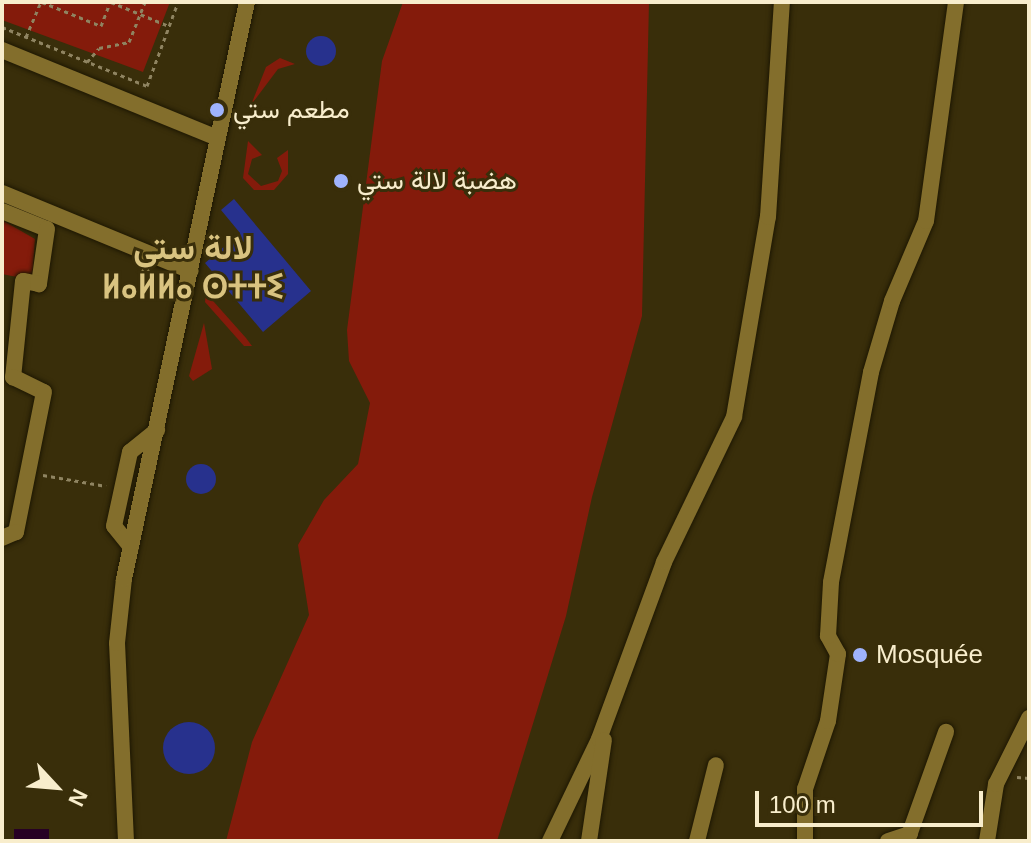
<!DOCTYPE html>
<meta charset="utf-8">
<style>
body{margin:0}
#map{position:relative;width:1031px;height:843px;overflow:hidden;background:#392e0a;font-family:Helvetica,Vazirmatn,"Noto Sans Tifinagh",sans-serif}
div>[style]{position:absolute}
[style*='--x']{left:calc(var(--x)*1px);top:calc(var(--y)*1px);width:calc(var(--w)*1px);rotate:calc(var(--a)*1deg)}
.green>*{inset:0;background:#841b0b}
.water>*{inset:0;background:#270024;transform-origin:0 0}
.building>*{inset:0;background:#27318d}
.round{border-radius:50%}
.path>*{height:3px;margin-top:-1.5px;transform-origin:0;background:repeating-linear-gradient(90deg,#8f8461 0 4px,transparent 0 8px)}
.roads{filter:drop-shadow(0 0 2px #1d1703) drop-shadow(0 0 2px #1d1703)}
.minor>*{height:16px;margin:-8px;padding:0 8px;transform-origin:8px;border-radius:8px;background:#836e2c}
.dots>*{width:22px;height:22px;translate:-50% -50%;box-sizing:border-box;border:4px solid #392e0a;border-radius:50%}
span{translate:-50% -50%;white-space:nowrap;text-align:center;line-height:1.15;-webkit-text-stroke:6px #392e0a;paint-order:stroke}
.poi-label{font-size:26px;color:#f8edcc}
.left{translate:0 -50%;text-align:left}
.district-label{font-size:34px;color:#d9c380;font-weight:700}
.frame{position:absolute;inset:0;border:4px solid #f8edcc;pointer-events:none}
.north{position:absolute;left:16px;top:747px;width:80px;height:80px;-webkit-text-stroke:6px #392e0a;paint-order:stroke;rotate:116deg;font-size:22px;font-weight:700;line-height:32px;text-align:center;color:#f8edcc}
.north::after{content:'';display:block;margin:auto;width:28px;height:36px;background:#f8edcc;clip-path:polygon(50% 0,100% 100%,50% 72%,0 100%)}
.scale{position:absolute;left:755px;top:791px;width:228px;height:36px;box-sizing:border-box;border:4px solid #f8edcc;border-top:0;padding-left:10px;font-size:24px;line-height:28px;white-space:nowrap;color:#f8edcc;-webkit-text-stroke:6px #392e0a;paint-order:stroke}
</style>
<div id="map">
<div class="green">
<div style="clip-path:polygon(2px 2px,170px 2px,143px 72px,2px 20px)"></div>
<div style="clip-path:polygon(403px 2px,649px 2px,642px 316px,592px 497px,566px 616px,497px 841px,226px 841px,252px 742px,309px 615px,298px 545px,324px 500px,358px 464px,370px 403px,349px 361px,347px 330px,382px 61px)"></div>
<div style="clip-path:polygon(280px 58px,295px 64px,278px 69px,251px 105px,266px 67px)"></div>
<div style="clip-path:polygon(248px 141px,262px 155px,252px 159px,248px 174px,261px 186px,278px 181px,282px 171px,277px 158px,288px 150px,288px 174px,274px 190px,254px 190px,243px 178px)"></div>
<div style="clip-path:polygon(2px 220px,35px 239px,32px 280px,2px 274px)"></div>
<div style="clip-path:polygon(206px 293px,246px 338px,252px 346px,244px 346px,205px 302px)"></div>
<div style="clip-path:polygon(204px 323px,212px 369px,193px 381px,189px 376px)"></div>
</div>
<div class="water">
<div style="left:14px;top:829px;width:35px;height:12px"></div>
</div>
<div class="building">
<div class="round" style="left:306px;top:36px;width:30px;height:30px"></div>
<div style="clip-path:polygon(234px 199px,311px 291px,263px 332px,205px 263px,240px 233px,221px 210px)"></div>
<div class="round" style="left:186px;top:464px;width:30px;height:30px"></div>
<div class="round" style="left:163px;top:722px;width:52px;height:52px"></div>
</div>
<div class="path">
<div style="--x:42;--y:2;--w:64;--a:22.1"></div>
<div style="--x:101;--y:26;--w:26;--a:-69"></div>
<div style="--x:111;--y:2;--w:63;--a:22.5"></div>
<div style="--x:2;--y:27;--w:157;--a:22.1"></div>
<div style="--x:147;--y:86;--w:90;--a:-69.7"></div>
<div style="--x:26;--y:37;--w:38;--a:-67"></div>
<div style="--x:87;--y:62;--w:18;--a:-49"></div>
<div style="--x:99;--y:48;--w:31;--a:-11"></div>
<div style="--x:129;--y:42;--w:43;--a:-68.2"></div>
<div style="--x:43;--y:475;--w:64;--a:9.9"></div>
<div style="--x:1017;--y:777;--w:12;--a:5"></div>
</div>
<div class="roads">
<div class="minor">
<div style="--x:2;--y:50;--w:233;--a:22.2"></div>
<div style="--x:2;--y:193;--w:204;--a:22.4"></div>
<div style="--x:2;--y:211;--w:48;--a:21.8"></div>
<div style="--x:47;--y:229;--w:56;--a:98.3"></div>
<div style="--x:39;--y:284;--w:16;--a:-169"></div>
<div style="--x:23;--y:281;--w:97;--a:95.9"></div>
<div style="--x:13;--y:377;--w:34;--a:26"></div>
<div style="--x:44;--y:392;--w:143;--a:101.3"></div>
<div style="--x:16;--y:532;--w:15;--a:157"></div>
<div style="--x:131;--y:547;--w:27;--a:-129"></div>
<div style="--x:114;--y:526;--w:76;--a:-77.8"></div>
<div style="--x:130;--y:452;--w:35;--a:-39"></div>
<div style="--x:126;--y:841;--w:198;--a:-92.6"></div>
<div style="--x:117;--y:643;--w:64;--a:-83.8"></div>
<div style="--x:124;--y:579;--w:590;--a:-77.97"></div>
<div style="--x:550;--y:841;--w:113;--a:-64.3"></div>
<div style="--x:599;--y:739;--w:189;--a:-69.8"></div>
<div style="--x:664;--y:562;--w:161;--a:-64.2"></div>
<div style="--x:734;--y:417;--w:203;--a:-80.4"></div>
<div style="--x:768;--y:217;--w:215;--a:-86.3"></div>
<div style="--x:589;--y:841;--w:102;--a:-81.6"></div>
<div style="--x:697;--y:841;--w:78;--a:-76"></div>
<div style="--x:805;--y:841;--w:52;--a:-90"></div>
<div style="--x:805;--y:789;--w:72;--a:-71.3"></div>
<div style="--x:828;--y:721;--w:68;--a:-81.5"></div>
<div style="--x:838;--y:654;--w:21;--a:-119"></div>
<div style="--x:828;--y:636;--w:54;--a:-86.8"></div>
<div style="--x:831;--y:582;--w:214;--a:-79.2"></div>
<div style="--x:871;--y:372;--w:74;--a:-73.5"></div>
<div style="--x:892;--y:301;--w:87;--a:-67"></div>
<div style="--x:926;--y:221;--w:221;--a:-82.2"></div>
<div style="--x:888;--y:841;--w:23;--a:-18"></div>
<div style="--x:907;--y:841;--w:116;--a:-70.3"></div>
<div style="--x:987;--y:841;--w:58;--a:-81"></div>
<div style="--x:996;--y:784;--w:74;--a:-63.4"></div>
</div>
</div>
<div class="dots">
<div style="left:217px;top:110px;background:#9fb3fd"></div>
<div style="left:341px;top:181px;background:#9fb3fd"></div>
<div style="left:860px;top:655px;background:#9fb3fd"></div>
</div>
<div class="poi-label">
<span class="left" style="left:233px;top:110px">مطعم ستي</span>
<span class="left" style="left:357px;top:181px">هضبة لالة ستي</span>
<span class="left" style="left:876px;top:655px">Mosquée</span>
</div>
<div class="district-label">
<span style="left:193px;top:267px">لالة ستي<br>ⵍⴰⵍⵍⴰ ⵙⵜⵜⵉ</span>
</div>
<div class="frame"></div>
<div class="north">N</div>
<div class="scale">100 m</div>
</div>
